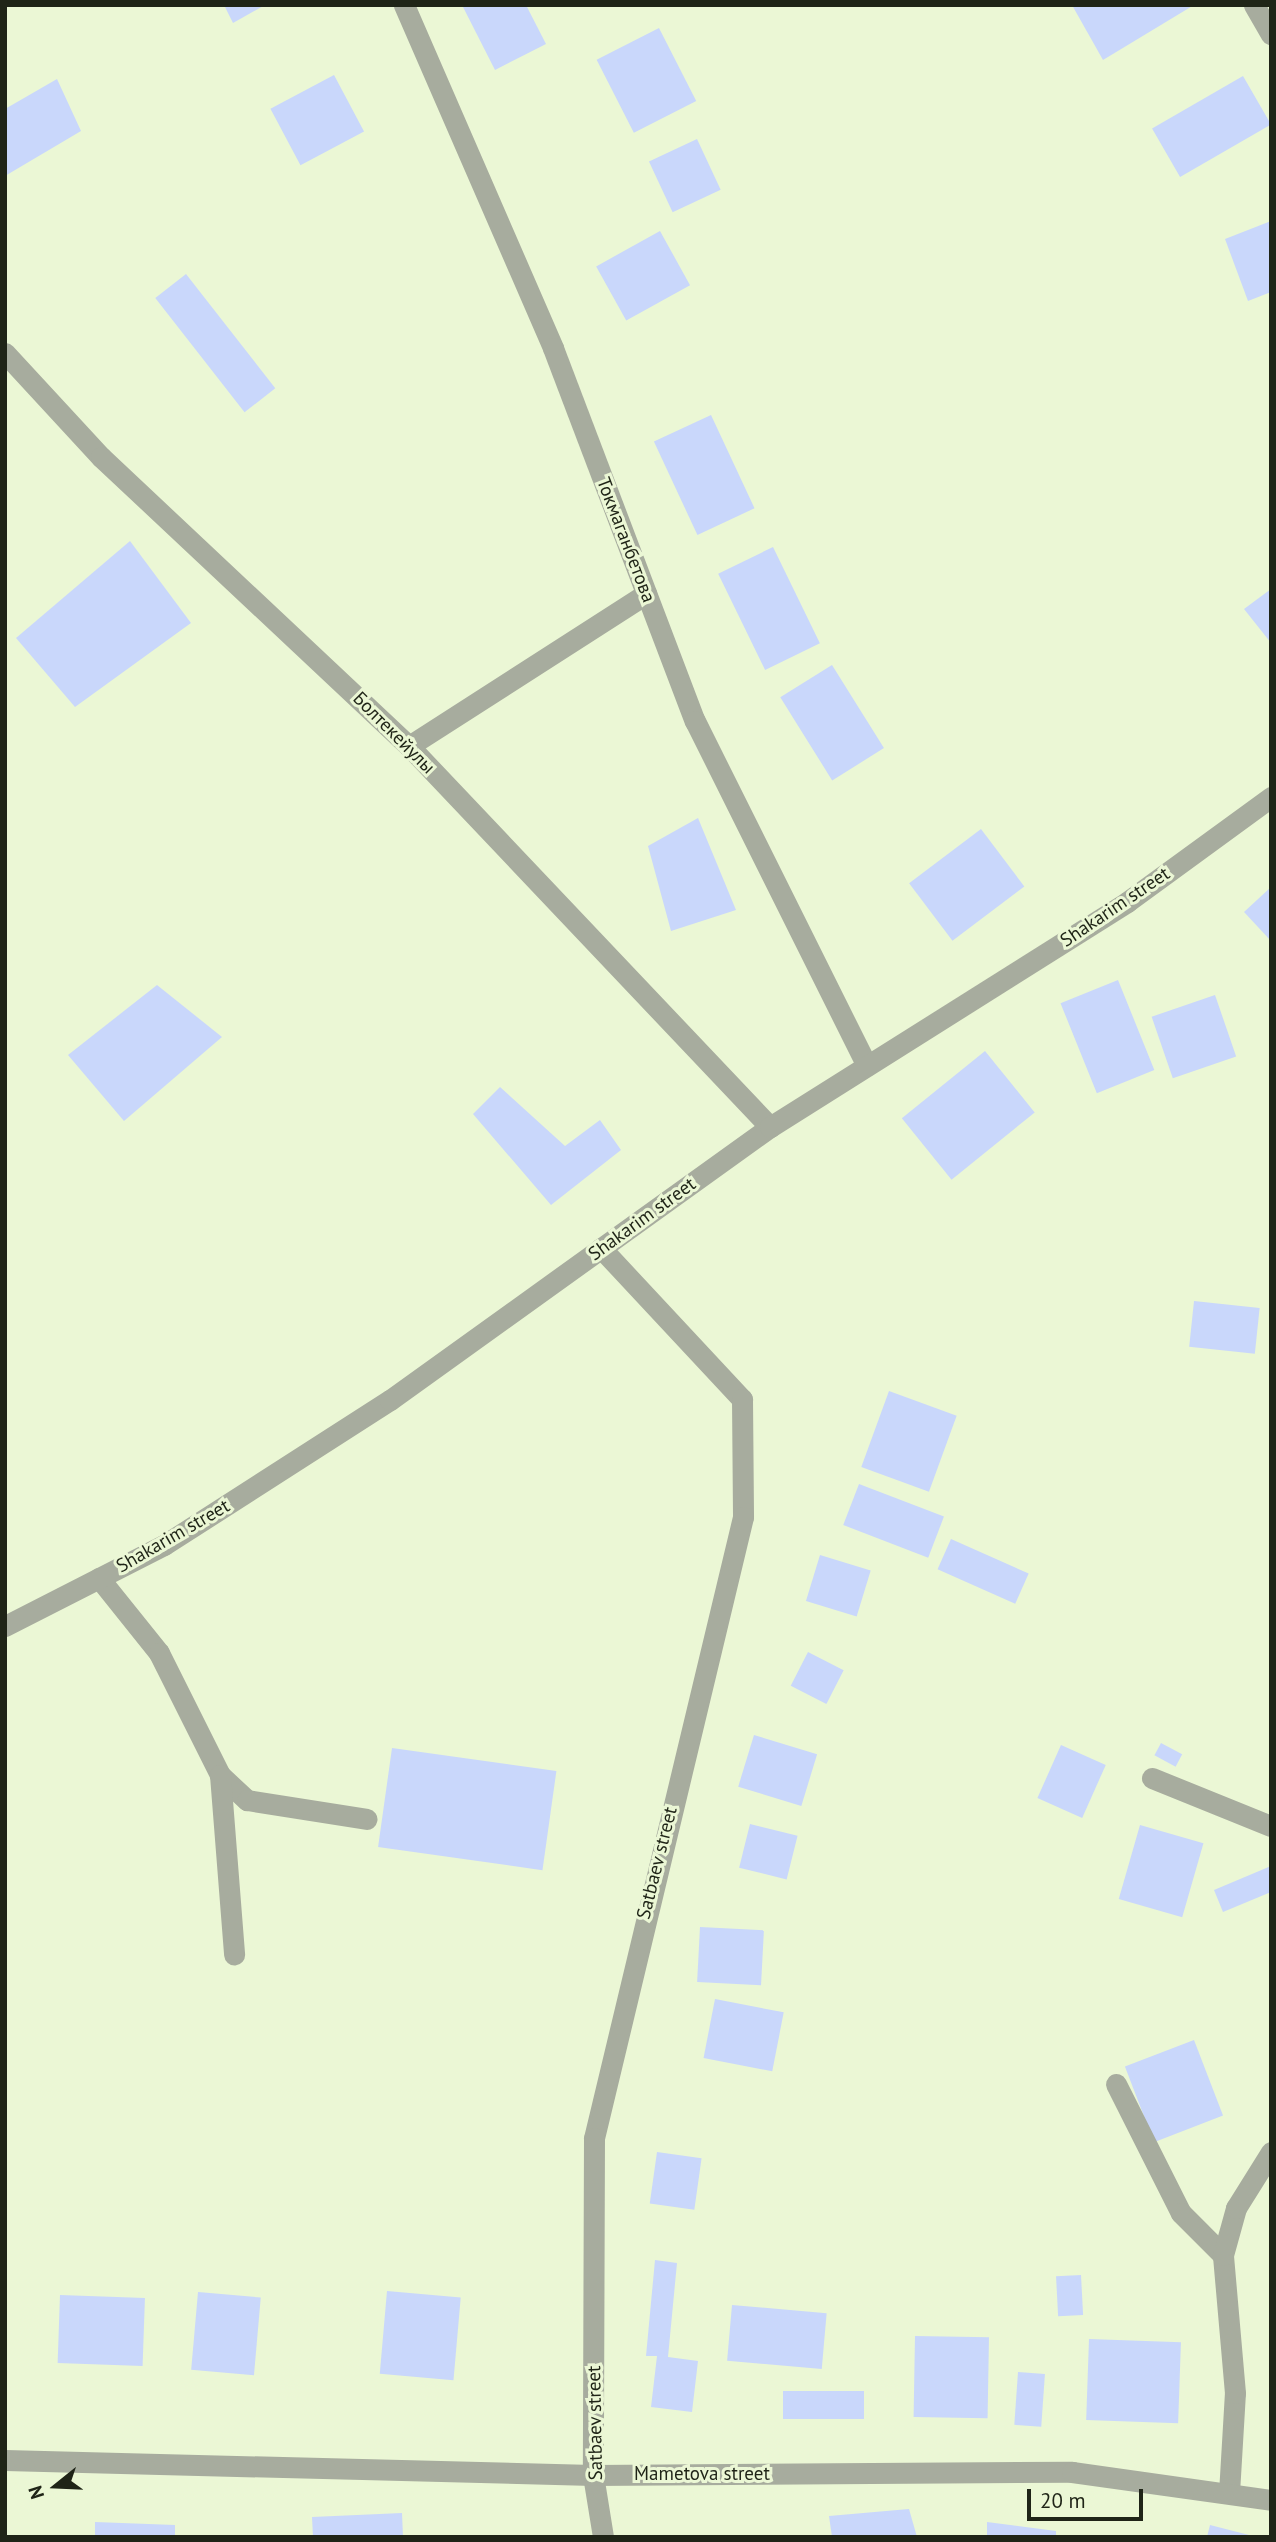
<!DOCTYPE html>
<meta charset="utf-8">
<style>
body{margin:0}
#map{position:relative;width:1276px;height:2542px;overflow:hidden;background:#ebf7d5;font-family:"PT Sans",sans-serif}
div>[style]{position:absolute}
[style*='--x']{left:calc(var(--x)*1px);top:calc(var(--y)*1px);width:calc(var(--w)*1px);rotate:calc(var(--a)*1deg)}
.building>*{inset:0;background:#c9d7fb;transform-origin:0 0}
.service>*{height:21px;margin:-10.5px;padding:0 10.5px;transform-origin:10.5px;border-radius:10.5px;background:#a7ac9e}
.minor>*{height:21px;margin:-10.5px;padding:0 10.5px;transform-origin:10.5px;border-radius:10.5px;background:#a7ac9e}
span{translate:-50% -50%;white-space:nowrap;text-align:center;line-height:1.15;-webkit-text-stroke:6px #ebf7d5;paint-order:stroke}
.street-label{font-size:19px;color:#1f2417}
.frame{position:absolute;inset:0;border:7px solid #1f2417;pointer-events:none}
.north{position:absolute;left:21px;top:2451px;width:70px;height:70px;-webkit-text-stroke:5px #ebf7d5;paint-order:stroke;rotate:252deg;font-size:19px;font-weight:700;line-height:28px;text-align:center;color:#1f2417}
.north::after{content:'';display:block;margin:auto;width:24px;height:32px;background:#1f2417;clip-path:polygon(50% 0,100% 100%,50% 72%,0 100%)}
.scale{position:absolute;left:1027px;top:2489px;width:116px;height:32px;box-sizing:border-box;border:4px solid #1f2417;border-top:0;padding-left:9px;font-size:21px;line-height:24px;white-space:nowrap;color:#1f2417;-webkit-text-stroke:5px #ebf7d5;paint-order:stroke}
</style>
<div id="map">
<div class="building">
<div style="clip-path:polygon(224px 5px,265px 5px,233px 23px)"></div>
<div style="clip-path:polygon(462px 5px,526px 5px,546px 44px,495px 70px)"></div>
<div style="clip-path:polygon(1072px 5px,1194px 5px,1103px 60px)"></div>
<div style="left:659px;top:28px;width:82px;height:70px;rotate:63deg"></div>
<div style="left:334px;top:75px;width:64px;height:72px;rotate:62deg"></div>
<div style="left:1243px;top:76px;width:56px;height:105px;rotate:60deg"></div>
<div style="clip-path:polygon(57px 79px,81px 131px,5px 176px,5px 109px)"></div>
<div style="left:697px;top:139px;width:56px;height:53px;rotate:65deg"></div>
<div style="clip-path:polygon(1271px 221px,1271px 292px,1248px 301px,1225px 239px)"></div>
<div style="left:660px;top:231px;width:62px;height:73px;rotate:61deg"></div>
<div style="left:186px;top:274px;width:145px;height:39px;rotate:52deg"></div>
<div style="left:711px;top:415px;width:103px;height:63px;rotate:65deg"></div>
<div style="clip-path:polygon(130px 541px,191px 623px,75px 707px,16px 638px)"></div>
<div style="left:773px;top:547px;width:107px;height:61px;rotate:64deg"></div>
<div style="clip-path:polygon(1271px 589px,1271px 643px,1244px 609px)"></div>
<div style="left:832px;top:665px;width:98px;height:61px;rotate:58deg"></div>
<div style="clip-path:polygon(698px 818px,736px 910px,671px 931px,648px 846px)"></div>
<div style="left:981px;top:829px;width:72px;height:90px;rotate:53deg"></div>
<div style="clip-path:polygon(1271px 887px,1271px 941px,1244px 912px)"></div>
<div style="left:1118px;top:980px;width:97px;height:62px;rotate:68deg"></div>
<div style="clip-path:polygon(157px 985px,222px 1037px,124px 1121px,68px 1055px)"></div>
<div style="left:1215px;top:995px;width:65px;height:67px;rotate:71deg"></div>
<div style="left:985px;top:1051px;width:79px;height:107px;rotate:51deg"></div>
<div style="clip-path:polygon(500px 1087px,565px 1146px,600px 1120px,621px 1150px,551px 1205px,473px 1114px)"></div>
<div style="left:1194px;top:1301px;width:66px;height:46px;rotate:6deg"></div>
<div style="left:889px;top:1391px;width:72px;height:81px;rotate:20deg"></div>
<div style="left:859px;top:1484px;width:91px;height:44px;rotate:21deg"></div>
<div style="left:951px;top:1539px;width:85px;height:33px;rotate:24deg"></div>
<div style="left:820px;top:1555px;width:53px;height:48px;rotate:17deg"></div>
<div style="left:808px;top:1652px;width:40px;height:38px;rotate:27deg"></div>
<div style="left:754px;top:1735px;width:66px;height:54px;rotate:17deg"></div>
<div style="left:1161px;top:1743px;width:24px;height:14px;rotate:28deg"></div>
<div style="left:1061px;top:1745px;width:49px;height:58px;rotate:24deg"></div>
<div style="left:392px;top:1748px;width:166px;height:100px;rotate:8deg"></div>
<div style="left:750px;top:1824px;width:49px;height:45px;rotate:14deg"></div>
<div style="left:1140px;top:1825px;width:66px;height:77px;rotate:16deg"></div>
<div style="clip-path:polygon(1271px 1866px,1271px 1892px,1223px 1912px,1214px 1890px)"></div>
<div style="left:700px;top:1927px;width:64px;height:55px;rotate:3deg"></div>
<div style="left:715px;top:1999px;width:70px;height:60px;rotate:11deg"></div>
<div style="left:1194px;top:2040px;width:81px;height:74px;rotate:69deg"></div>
<div style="left:657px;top:2152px;width:45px;height:52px;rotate:8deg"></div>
<div style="clip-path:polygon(655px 2260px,677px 2263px,668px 2357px,698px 2361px,692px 2412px,651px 2407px,657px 2356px,646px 2356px)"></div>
<div style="left:1081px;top:2275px;width:40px;height:25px;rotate:87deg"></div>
<div style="left:387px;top:2291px;width:74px;height:83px;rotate:5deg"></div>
<div style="left:198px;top:2292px;width:63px;height:78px;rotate:5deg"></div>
<div style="left:60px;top:2295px;width:85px;height:68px;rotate:2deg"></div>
<div style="left:732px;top:2305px;width:95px;height:56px;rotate:5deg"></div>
<div style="left:915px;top:2336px;width:74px;height:81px;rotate:1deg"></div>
<div style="left:1089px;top:2339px;width:92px;height:81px;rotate:2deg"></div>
<div style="left:1018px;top:2372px;width:27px;height:53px;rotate:4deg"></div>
<div style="left:783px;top:2391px;width:81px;height:28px"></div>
<div style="clip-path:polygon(909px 2509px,917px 2537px,832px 2537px,829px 2516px)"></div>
<div style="clip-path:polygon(402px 2513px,403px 2537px,313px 2537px,312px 2517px)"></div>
<div style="clip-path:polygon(95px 2522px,175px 2525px,175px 2537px,95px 2537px)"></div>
<div style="clip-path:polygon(987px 2522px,1056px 2531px,1056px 2537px,987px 2537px)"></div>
<div style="clip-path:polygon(1210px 2525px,1253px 2536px,1253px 2537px,1207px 2537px)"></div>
</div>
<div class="service">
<div style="--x:409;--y:746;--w:282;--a:-32.7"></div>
<div style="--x:99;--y:1578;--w:96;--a:51.3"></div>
<div style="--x:159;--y:1653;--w:136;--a:63.4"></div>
<div style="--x:220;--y:1775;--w:37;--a:43"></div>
<div style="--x:247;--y:1800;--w:121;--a:9"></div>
<div style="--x:220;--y:1775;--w:180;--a:85.5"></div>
<div style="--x:1152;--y:1778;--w:128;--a:22"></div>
<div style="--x:1116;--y:2084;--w:144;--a:63.3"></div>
<div style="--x:1181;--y:2213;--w:59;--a:45"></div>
<div style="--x:1229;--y:2493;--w:100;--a:-86.6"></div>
<div style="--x:1235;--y:2393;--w:139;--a:-95"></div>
<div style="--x:1223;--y:2255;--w:49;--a:-74.5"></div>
<div style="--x:1236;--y:2208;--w:66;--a:-58"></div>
</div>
<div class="minor">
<div style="--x:404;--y:5;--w:374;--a:66.5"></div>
<div style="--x:553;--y:348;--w:399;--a:69.2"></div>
<div style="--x:695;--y:721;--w:385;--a:63.5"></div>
<div style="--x:1254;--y:5;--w:34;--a:60"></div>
<div style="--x:5;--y:353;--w:142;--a:47.3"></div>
<div style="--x:101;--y:457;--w:422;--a:43.2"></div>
<div style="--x:409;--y:746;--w:525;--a:46.54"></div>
<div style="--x:601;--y:1248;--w:207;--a:47"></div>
<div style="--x:742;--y:1399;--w:118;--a:89.5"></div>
<div style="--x:743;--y:1517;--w:639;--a:103.49"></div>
<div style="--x:594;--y:2138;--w:337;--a:90.2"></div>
<div style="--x:593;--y:2475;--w:63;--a:80.8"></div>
<div style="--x:5;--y:1626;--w:178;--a:-27"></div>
<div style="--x:164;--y:1545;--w:269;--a:-32.7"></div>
<div style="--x:390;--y:1400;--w:468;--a:-35.7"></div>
<div style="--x:770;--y:1127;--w:422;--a:-32.2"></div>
<div style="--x:1127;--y:902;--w:178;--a:-36.1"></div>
<div style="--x:5;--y:2460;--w:588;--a:1.46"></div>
<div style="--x:593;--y:2475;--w:479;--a:-0.4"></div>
<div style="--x:1072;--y:2472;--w:201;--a:8"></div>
</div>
<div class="street-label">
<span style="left:626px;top:540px;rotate:69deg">Токмаганбетова</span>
<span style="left:394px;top:733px;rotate:45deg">Болтекейулы</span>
<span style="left:1115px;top:907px;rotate:-34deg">Shakarim street</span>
<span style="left:642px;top:1219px;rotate:-36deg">Shakarim street</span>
<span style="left:173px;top:1536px;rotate:-30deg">Shakarim street</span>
<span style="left:657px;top:1863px;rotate:-76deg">Satbaev street</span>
<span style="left:595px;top:2423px;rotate:-91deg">Satbaev street</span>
<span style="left:702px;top:2474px">Mametova street</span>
</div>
<div class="frame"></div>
<div class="north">N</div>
<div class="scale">20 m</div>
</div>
